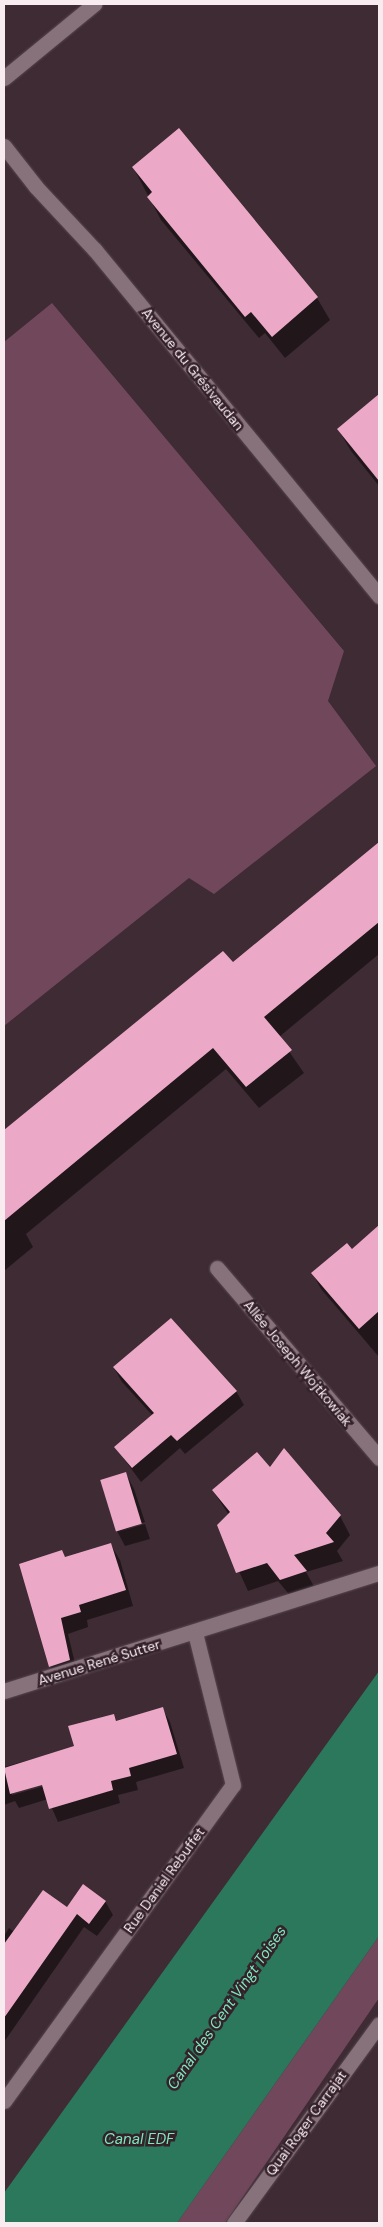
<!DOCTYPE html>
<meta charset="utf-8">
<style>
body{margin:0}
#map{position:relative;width:383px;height:2227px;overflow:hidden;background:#3e2b34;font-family:"DM Sans",sans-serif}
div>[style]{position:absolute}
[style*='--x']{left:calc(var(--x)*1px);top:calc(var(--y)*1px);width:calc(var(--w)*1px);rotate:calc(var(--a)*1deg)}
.green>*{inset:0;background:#71475b}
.water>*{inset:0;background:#2c785c}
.shadow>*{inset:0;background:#0007}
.building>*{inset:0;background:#eba8c7;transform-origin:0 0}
.roads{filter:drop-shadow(0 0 1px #57474f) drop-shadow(0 0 1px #57474f)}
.minor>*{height:15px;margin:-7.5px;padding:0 7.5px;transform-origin:7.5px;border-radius:7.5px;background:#87717b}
span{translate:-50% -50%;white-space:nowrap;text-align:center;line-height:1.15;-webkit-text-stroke:5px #34212a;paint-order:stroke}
.street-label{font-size:14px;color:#f9ecf1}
.water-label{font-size:15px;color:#7de8bd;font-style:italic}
.frame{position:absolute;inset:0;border:5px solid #f9ecf1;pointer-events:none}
</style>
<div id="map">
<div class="green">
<div style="clip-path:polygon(52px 303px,344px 651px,328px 701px,376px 766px,214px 894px,189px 878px,4px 1026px,4px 342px)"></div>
<div style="clip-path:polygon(379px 1936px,379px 1998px,225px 2223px,177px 2223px)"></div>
</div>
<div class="water">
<div style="clip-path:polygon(379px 1671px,379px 1936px,177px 2223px,4px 2223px,4px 2193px)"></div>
</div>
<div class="shadow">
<div style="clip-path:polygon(179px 130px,317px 298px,330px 320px,285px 358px,265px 333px,259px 338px,161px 220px,133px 167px)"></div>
<div style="clip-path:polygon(379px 395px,379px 486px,351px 451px,338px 429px)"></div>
<div style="clip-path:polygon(379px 844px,379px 954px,279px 1037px,304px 1073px,259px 1108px,226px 1069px,26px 1234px,33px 1247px,4px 1271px,4px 1132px,223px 952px,233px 964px)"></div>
<div style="clip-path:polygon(379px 1227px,379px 1357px,321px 1289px,313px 1274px,352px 1251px)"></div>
<div style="clip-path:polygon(114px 1368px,236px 1391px,244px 1405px,185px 1454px,180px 1448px,141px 1482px,116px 1448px,153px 1416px,122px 1382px)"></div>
<div style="clip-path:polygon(270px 1469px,340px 1516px,350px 1535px,337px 1551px,343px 1561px,306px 1572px,316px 1590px,292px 1598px,278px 1581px,248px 1591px,218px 1525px,229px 1515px,213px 1491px)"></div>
<div style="clip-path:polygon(126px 1474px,134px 1489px,145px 1522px,118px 1532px,145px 1524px,150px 1539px,125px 1546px,117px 1531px,102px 1481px)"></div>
<div style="clip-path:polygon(111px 1545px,120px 1560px,133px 1606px,87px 1620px,88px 1627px,68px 1634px,78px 1676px,59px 1682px,50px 1666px,66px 1558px)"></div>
<div style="clip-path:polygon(evenodd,162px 1708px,170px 1722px,184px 1768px,136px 1782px,138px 1790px,118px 1795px,120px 1803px,58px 1822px,48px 1799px,19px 1808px,15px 1801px,4px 1805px,4px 1767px,76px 1747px,114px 1715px,117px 1722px,162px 1708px,48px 1782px,48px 1785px,12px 1795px,12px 1792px,48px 1782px)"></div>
<div style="clip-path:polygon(105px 1901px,113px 1915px,97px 1936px,84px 1927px,4px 2042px,4px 1936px,9px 1928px,14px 1932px,67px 1909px)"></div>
</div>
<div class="building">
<div style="clip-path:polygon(179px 128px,318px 297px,272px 337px,251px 312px,245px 317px,147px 197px,152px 192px,132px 167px)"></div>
<div style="clip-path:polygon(379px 394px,379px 481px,337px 429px)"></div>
<div style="clip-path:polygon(379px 842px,379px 922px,264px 1017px,292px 1050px,246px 1087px,213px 1048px,4px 1221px,4px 1130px,223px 951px,233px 962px)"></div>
<div style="clip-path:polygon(379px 1225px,379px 1311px,359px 1329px,311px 1273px,347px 1243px,352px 1249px)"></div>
<div style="clip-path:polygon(171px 1318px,237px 1391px,177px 1441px,171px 1435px,132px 1468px,114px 1447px,154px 1413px,113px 1367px)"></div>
<div style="clip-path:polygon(284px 1448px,341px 1515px,326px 1533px,334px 1542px,294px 1555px,307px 1571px,280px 1580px,267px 1563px,236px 1573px,217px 1525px,230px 1512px,212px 1490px,257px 1452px,270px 1467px)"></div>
<div style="left:126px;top:1472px;width:54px;height:27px;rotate:73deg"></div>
<div style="clip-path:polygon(111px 1543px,126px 1590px,79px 1605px,81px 1612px,61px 1618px,70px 1660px,49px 1667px,19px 1564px,62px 1550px,65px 1557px)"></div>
<div style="clip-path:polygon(163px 1707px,177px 1754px,129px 1768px,131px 1776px,111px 1781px,113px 1790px,49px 1809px,42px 1785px,10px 1794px,4px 1768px,74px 1746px,68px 1726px,114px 1714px,116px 1721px)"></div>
<div style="clip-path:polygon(83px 1884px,106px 1901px,89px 1924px,77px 1914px,4px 2018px,4px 1944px,43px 1890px,67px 1907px)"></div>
</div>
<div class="roads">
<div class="minor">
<div style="--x:4;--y:78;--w:117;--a:-39.4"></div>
<div style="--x:4;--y:146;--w:52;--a:52"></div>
<div style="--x:36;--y:187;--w:86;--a:46.9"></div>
<div style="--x:95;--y:250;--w:448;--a:50.6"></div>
<div style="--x:217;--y:1268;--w:250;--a:49.5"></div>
<div style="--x:4;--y:1691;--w:393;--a:-17.5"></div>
<div style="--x:4;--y:2101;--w:390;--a:-54.1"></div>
<div style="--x:233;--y:1785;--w:157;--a:-104"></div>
<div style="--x:234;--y:2223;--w:246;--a:-53.9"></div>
</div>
</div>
<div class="street-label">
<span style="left:193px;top:369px;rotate:51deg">Avenue du Grésivaudan</span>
<span style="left:298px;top:1363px;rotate:50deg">Allée Joseph Wojtkowiak</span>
<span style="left:99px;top:1662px;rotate:-17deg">Avenue René Sutter</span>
<span style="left:164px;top:1880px;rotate:-54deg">Rue Daniel Rebuffet</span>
<span style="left:306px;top:2123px;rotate:-54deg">Quai Roger Carrajat</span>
</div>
<div class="water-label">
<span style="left:227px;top:2008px;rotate:-55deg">Canal des Cent Vingt Toises</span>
<span style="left:139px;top:2140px">Canal EDF</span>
</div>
<div class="frame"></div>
</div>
